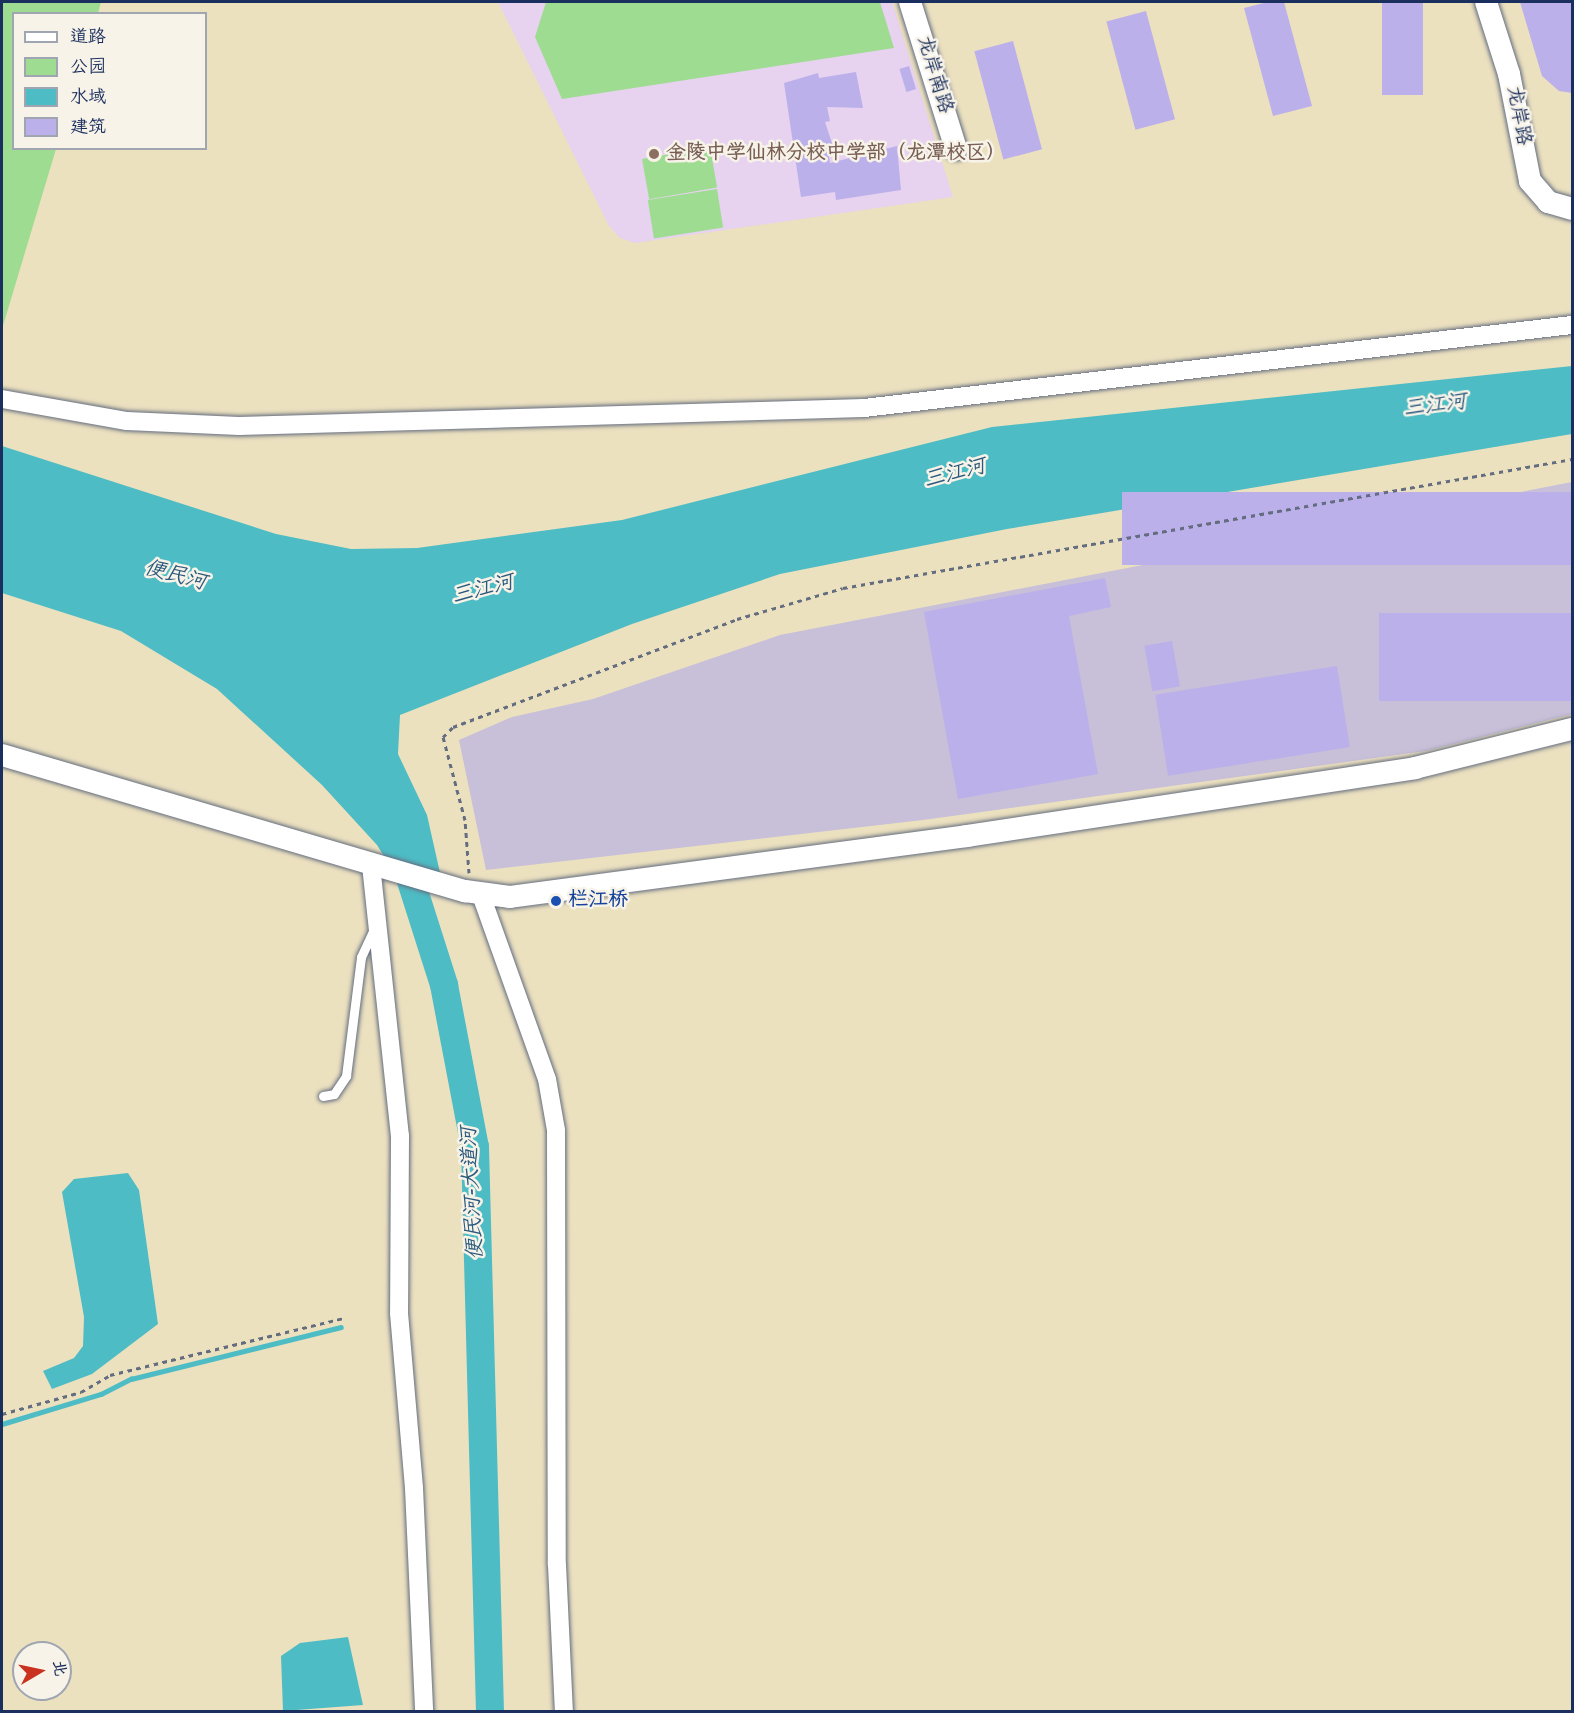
<!DOCTYPE html>
<meta charset="utf-8">
<style>
body{margin:0}
#map{position:relative;width:1574px;height:1713px;overflow:hidden;background:#ece1bf;font-family:Dekko,"LXGW WenKai TC",sans-serif}
div>[style]{position:absolute}
[style*='--x']{left:calc(var(--x)*1px);top:calc(var(--y)*1px);width:calc(var(--w)*1px);rotate:calc(var(--a)*1deg)}
.built>*{inset:0;background:#e7d2ef}
.industrial>*{inset:0;background:#c8bfd8}
.green>*{inset:0;background:#9edc91;transform-origin:0 0}
.water>*{inset:0;background:#4ebcc4}
.stream>*{height:4.5px;margin:-2.25px;padding:0 2.25px;transform-origin:2.25px;border-radius:2.25px;background:#4ebcc4}
.river>*{height:28px;margin:-14px;padding:0 14px;transform-origin:14px;border-radius:14px;background:#4ebcc4}
.building>*{inset:0;background:#bbb0ea;transform-origin:0 0}
.path>*{height:3px;margin-top:-1.5px;transform-origin:0;background:repeating-linear-gradient(90deg,#646d80 0 4.5px,transparent 0 9px)}
.roads{filter:drop-shadow(0 0 2px #646d80) drop-shadow(0 0 2px #646d80)}
.service>*{height:9px;margin:-4.5px;padding:0 4.5px;transform-origin:4.5px;border-radius:4.5px;background:#fff}
.minor>*{height:18px;margin:-9px;padding:0 9px;transform-origin:9px;border-radius:9px;background:#fff}
.tertiary>*{height:22px;margin:-11px;padding:0 11px;transform-origin:11px;border-radius:11px;background:#fff}
.dots>*{width:16px;height:16px;translate:-50% -50%;box-sizing:border-box;border:3px solid #f7f3e8;border-radius:50%}
span{translate:-50% -50%;white-space:nowrap;text-align:center;line-height:1.15;-webkit-text-stroke:5px #f7f3e8;paint-order:stroke}
.street-label{font-size:20px;color:#1b2f5e}
.education-label{font-size:20px;color:#785e54;font-weight:700}
.left{translate:0 -50%;text-align:left}
.transit-label{font-size:20px;color:#164399;font-weight:700}
.water-label{font-size:21px;color:#2a597d;font-style:italic}
.frame{position:absolute;inset:0;border:3px solid #1b2f5e;pointer-events:none}
.legend{position:absolute;left:12px;top:12px;width:195px;height:138px;box-sizing:border-box;background:#f7f3e8;border:2px solid #9fa5b1;margin:0;padding:8px 10px;list-style:none;font-size:18px;color:#1b2f5e}
.legend li{display:flex;align-items:center;gap:12px;height:30px}
.legend b{width:30px;border:2px solid #9fa5b1}
.north{position:absolute;left:12px;top:1641px;width:60px;height:60px;box-sizing:border-box;background:#f7f3e8;border:2px solid #9fa5b1;border-radius:50%;rotate:81deg;font-size:16px;font-weight:700;line-height:24px;text-align:center;color:#1b2f5e}
.north::after{content:'';display:block;margin:auto;width:21px;height:27px;background:#c8321e;clip-path:polygon(50% 0,100% 100%,50% 72%,0 100%)}
</style>
<div id="map">
<div class="built">
<div style="clip-path:polygon(498px 2px,892px 2px,953px 197px,635px 243px,620px 238px,609px 226px)"></div>
</div>
<div class="industrial">
<div style="clip-path:polygon(1572px 482px,1572px 714px,1426px 751px,923px 820px,486px 870px,459px 740px,512px 717px,593px 699px,780px 635px)"></div>
</div>
<div class="green">
<div style="clip-path:polygon(2px 2px,101px 2px,98px 13px,14px 14px,14px 148px,56px 149px,2px 329px)"></div>
<div style="clip-path:polygon(546px 2px,880px 2px,894px 48px,562px 99px,535px 37px)"></div>
<div style="left:710px;top:147px;width:41px;height:69px;rotate:80deg"></div>
<div style="left:717px;top:189px;width:39px;height:70px;rotate:81deg"></div>
</div>
<div class="water">
<div style="clip-path:polygon(1572px 366px,1572px 434px,1007px 529px,780px 574px,632px 624px,400px 715px,398px 754px,427px 815px,443px 886px,393px 871px,377px 845px,322px 785px,217px 689px,121px 631px,2px 593px,2px 446px,276px 534px,351px 549px,417px 548px,622px 520px,992px 427px)"></div>
<div style="clip-path:polygon(128px 1173px,139px 1190px,158px 1324px,92px 1374px,52px 1389px,43px 1371px,74px 1358px,83px 1346px,84px 1317px,62px 1192px,74px 1179px)"></div>
<div style="clip-path:polygon(348px 1637px,363px 1705px,283px 1711px,281px 1656px,300px 1643px)"></div>
</div>
<div class="stream">
<div style="--x:2;--y:1424;--w:103;--a:-16.9"></div>
<div style="--x:101;--y:1394;--w:34;--a:-27"></div>
<div style="--x:131;--y:1379;--w:216;--a:-13.9"></div>
</div>
<div class="river">
<div style="--x:402;--y:853;--w:139;--a:72.3"></div>
<div style="--x:444;--y:985;--w:165;--a:79.2"></div>
<div style="--x:475;--y:1147;--w:565;--a:88.48"></div>
</div>
<div class="building">
<div style="clip-path:polygon(1268px 2px,1284px 2px,1312px 106px,1273px 116px,1244px 8px)"></div>
<div style="left:1382px;top:2px;width:41px;height:93px"></div>
<div style="clip-path:polygon(1520px 2px,1572px 3px,1572px 93px,1559px 91px,1542px 76px)"></div>
<div style="left:1146px;top:11px;width:112px;height:41px;rotate:75deg"></div>
<div style="left:1013px;top:41px;width:112px;height:40px;rotate:75deg"></div>
<div style="left:909px;top:66px;width:24px;height:10px;rotate:73deg"></div>
<div style="clip-path:polygon(856px 72px,863px 108px,827px 107px,830px 121px,825px 122px,834px 149px,828px 150px,830px 163px,897px 146px,901px 190px,836px 200px,835px 192px,801px 197px,784px 83px,818px 73px,819px 78px)"></div>
<div style="left:1572px;top:492px;width:73px;height:450px;rotate:90deg"></div>
<div style="clip-path:polygon(1105px 578px,1111px 607px,1069px 616px,1098px 774px,958px 799px,924px 612px)"></div>
<div style="left:1572px;top:613px;width:88px;height:193px;rotate:90deg"></div>
<div style="left:1172px;top:641px;width:46px;height:28px;rotate:80deg"></div>
<div style="left:1337px;top:666px;width:82px;height:184px;rotate:81deg"></div>
</div>
<div class="path">
<div style="--x:469;--y:873;--w:53;--a:-94.3"></div>
<div style="--x:465;--y:820;--w:86;--a:-104.8"></div>
<div style="--x:443;--y:737;--w:14;--a:-45"></div>
<div style="--x:453;--y:727;--w:304;--a:-20.8"></div>
<div style="--x:737;--y:619;--w:110;--a:-16.3"></div>
<div style="--x:843;--y:588;--w:740;--a:-10.03"></div>
<div style="--x:2;--y:1414;--w:82;--a:-15.6"></div>
<div style="--x:81;--y:1392;--w:34;--a:-30"></div>
<div style="--x:110;--y:1375;--w:240;--a:-13.7"></div>
</div>
<div class="roads">
<div class="service">
<div style="--x:323;--y:1096;--w:11;--a:-10"></div>
<div style="--x:334;--y:1094;--w:22;--a:-56"></div>
<div style="--x:346;--y:1076;--w:120;--a:-82.8"></div>
<div style="--x:361;--y:957;--w:33;--a:-65"></div>
</div>
<div class="minor">
<div style="--x:2;--y:399;--w:127;--a:10"></div>
<div style="--x:127;--y:421;--w:112;--a:2.6"></div>
<div style="--x:239;--y:426;--w:625;--a:-1.65"></div>
<div style="--x:864;--y:408;--w:713;--a:-6.69"></div>
<div style="--x:371;--y:865;--w:273;--a:83.9"></div>
<div style="--x:400;--y:1136;--w:177;--a:90.3"></div>
<div style="--x:399;--y:1313;--w:176;--a:85.1"></div>
<div style="--x:414;--y:1488;--w:224;--a:87.4"></div>
<div style="--x:481;--y:895;--w:195;--a:70.3"></div>
<div style="--x:547;--y:1079;--w:52;--a:80"></div>
<div style="--x:556;--y:1130;--w:435;--a:89.9"></div>
<div style="--x:557;--y:1565;--w:147;--a:87.3"></div>
</div>
<div class="tertiary">
<div style="--x:910;--y:2;--w:154;--a:72.6"></div>
<div style="--x:1486;--y:2;--w:76;--a:72.3"></div>
<div style="--x:1509;--y:74;--w:109;--a:78.9"></div>
<div style="--x:1530;--y:181;--w:28;--a:49"></div>
<div style="--x:1548;--y:202;--w:25;--a:16"></div>
<div style="--x:2;--y:755;--w:483;--a:16.4"></div>
<div style="--x:465;--y:891;--w:45;--a:7.6"></div>
<div style="--x:510;--y:897;--w:461;--a:-7.6"></div>
<div style="--x:967;--y:836;--w:453;--a:-8.6"></div>
<div style="--x:1415;--y:768;--w:162;--a:-14"></div>
</div>
</div>
<div class="dots">
<div style="left:654px;top:154px;background:#8d6e63"></div>
<div style="left:556px;top:901px;background:#1a4fb4"></div>
</div>
<div class="street-label">
<span style="left:933px;top:75px;rotate:73deg">龙岸南路</span>
<span style="left:1517px;top:116px;rotate:79deg">龙岸路</span>
</div>
<div class="education-label">
<span class="left" style="left:666px;top:154px">金陵中学仙林分校中学部（龙潭校区）</span>
</div>
<div class="transit-label">
<span class="left" style="left:568px;top:901px">栏江桥</span>
</div>
<div class="water-label">
<span style="left:1435px;top:407px;rotate:-7deg">三江河</span>
<span style="left:955px;top:475px;rotate:-14deg">三江河</span>
<span style="left:175px;top:577px;rotate:15deg">便民河</span>
<span style="left:483px;top:591px;rotate:-14deg">三江河</span>
<span style="left:474px;top:1193px;rotate:-93deg">便民河-大道河</span>
</div>
<div class="frame"></div>
<ul class="legend">
<li><b style="height:8px;background:#fff"></b>道路</li>
<li><b style="height:16px;background:#9edc91"></b>公园</li>
<li><b style="height:16px;background:#4ebcc4"></b>水域</li>
<li><b style="height:16px;background:#bbb0ea"></b>建筑</li>
</ul>
<div class="north">北</div>
</div>
